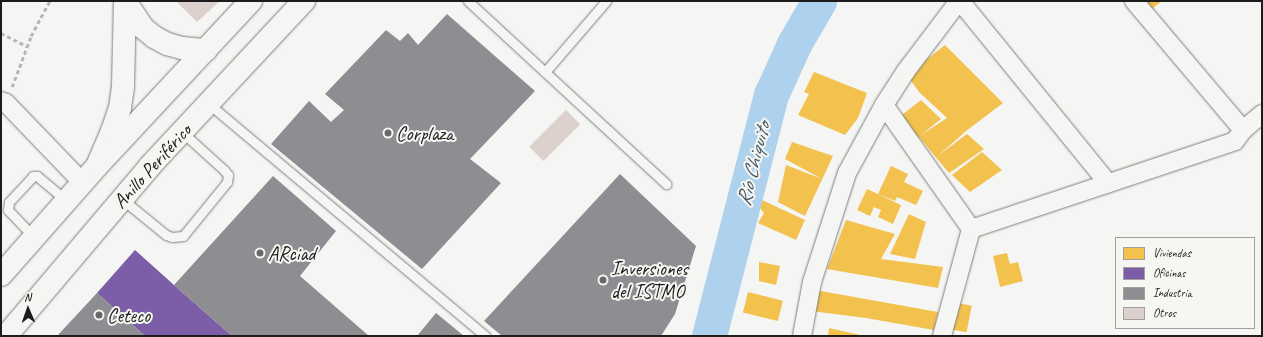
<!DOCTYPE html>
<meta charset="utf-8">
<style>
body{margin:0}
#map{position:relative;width:1263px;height:337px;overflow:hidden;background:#f5f5f3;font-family:Caveat,sans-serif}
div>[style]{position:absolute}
.homes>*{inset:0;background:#f2c14e;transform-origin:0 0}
.offices>*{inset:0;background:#7b5ea7}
.industry>*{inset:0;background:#8d8d92}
.river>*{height:35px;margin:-17.5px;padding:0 17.5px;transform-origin:17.5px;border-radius:17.5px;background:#aed1ee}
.building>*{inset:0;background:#dbd0cc;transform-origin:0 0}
.path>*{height:2.5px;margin-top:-1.25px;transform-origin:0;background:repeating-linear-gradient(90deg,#b6b6b5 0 4px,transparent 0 7px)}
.roads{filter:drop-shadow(0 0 1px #7e7e7d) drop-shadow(0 0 1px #7e7e7d)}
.service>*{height:9px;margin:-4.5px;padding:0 4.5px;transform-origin:4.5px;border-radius:4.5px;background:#f5f5f3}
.minor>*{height:18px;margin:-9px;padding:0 9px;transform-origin:9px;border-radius:9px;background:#f5f5f3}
.secondary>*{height:22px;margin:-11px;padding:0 11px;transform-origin:11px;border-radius:11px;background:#f5f5f3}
.trunk>*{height:22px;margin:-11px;padding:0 11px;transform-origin:11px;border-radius:11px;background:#f5f5f3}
.dots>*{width:11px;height:11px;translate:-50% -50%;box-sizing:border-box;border:2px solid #f6f6f2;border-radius:50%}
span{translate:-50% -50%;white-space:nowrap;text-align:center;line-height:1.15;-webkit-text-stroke:4px #f6f6f2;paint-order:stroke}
.poi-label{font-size:20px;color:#1c1c1c}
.left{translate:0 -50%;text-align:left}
.street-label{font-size:20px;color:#1c1c1c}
.water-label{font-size:21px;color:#445665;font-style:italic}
.frame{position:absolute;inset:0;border:2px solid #1c1c1c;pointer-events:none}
.legend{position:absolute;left:1115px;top:237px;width:140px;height:92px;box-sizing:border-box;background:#f6f6f2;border:1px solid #9f9f9c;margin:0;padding:5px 7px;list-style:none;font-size:12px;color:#1c1c1c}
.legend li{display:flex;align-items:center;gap:8px;height:20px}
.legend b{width:20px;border:1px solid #9f9f9c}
.north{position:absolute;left:8px;top:289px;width:40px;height:40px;-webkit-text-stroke:3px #f6f6f2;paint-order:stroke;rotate:358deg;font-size:11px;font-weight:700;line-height:16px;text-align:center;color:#1c1c1c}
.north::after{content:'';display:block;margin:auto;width:14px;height:18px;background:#1c1c1c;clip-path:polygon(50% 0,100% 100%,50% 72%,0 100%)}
</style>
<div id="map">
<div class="homes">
<div style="clip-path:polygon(1142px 1px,1162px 1px,1149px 11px)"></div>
<div style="clip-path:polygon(945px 45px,1003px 103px,966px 131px,939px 155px,967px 134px,984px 149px,949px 173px,919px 137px,915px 140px,898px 118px,921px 100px,941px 119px,921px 135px,947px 118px,919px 92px,907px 75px)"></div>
<div style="clip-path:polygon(814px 72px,867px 93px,858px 118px,845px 135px,798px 115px,809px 94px,804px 92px)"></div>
<div style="clip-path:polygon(792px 142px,833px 156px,805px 216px,778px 202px,786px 165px,822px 179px,785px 159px)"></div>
<div style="clip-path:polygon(982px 152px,1002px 170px,970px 192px,952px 175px)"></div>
<div style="clip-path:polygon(891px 166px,908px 174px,904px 182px,923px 191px,916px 205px,897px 197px,895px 201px,878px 194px)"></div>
<div style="clip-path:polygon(867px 189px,901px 205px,893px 224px,878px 217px,881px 210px,874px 207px,870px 216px,857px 210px)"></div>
<div style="clip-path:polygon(762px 200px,805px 220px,796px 240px,758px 223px,764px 213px,759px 207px)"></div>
<div style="clip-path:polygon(909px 214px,926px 222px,915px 259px,890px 254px)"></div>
<div style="clip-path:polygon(846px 220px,895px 234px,881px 259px,943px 267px,938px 288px,827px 269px)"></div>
<div style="clip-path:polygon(1007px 253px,1010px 264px,1018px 262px,1023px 281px,1000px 287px,993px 256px)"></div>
<div style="clip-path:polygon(759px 262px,780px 266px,776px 285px,759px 281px)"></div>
<div style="clip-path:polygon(815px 290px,938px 312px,934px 330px,866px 318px,811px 311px)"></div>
<div style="left:748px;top:292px;width:36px;height:21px;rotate:14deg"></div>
<div style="left:957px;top:303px;width:15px;height:27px;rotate:11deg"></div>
<div style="clip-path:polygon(829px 328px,860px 335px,860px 336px,828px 336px)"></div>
</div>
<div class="offices">
<div style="clip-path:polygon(135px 250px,174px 285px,232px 336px,145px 336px,97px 293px)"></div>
</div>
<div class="industry">
<div style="clip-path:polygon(447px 14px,535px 91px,470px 159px,501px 183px,422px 269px,271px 144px,309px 101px,331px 122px,344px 110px,325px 94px,386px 30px,400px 41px,408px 33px,418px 45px)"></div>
<div style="clip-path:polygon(620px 174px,696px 246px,675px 314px,661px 336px,502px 336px,484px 321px)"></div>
<div style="clip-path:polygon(273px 176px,336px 231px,300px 276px,369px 336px,232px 336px,174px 285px)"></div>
<div style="clip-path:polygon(97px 293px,145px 336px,57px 336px)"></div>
<div style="clip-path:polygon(436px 313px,464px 336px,417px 336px)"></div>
</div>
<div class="river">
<div style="left:709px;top:336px;width:249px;rotate:-75.6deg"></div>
<div style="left:771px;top:95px;width:56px;rotate:-65.7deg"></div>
<div style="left:794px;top:44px;width:50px;rotate:-59.8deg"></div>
</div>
<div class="building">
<div style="clip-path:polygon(176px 1px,220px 1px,197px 22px)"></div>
<div style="left:566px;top:110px;width:20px;height:52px;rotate:45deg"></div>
</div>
<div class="path">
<div style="left:1px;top:33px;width:29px;rotate:27deg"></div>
<div style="left:12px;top:87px;width:54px;rotate:-69.6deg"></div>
<div style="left:31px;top:36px;width:40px;rotate:-62deg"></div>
</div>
<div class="roads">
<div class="service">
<div style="left:468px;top:1px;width:270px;rotate:42.7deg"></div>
<div style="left:545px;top:72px;width:94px;rotate:-49.3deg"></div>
<div style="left:209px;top:104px;width:361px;rotate:40deg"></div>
<div style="left:122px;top:199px;width:57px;rotate:39.3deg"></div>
<div style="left:166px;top:235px;width:6px;rotate:18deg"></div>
<div style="left:172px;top:237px;width:11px;rotate:-5deg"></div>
<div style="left:183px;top:236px;width:70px;rotate:-50.8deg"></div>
<div style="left:227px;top:182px;width:7px;rotate:-82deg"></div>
<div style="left:228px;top:175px;width:6px;rotate:-129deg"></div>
<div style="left:224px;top:170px;width:57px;rotate:-137.9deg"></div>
<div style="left:34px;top:237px;width:37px;rotate:-134deg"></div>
<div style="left:8px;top:210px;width:8px;rotate:-83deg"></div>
<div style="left:9px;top:202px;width:35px;rotate:-47deg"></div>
<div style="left:33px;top:176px;width:4px"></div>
<div style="left:37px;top:176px;width:39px;rotate:40deg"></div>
</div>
<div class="minor">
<div style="left:960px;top:1px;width:235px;rotate:50.9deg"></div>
<div style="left:1134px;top:1px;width:169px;rotate:49.8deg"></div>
<div style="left:1px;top:101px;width:5px;rotate:22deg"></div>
<div style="left:6px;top:103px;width:111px;rotate:46.1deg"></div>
<div style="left:884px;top:105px;width:151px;rotate:54.9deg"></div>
<div style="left:802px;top:336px;width:55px;rotate:-79.5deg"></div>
<div style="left:812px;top:282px;width:114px;rotate:-72.2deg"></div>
<div style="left:847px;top:173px;width:77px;rotate:-61.4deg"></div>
<div style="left:884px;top:105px;width:40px;rotate:-57.1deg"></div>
<div style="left:906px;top:71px;width:88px;rotate:-52.9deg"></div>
<div style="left:942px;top:336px;width:111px;rotate:-74.8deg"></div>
<div style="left:971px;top:229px;width:278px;rotate:-18.4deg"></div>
<div style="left:1235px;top:141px;width:14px;rotate:-54deg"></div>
<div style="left:1243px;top:130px;width:25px;rotate:-40deg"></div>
</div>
<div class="secondary">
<div style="left:125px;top:1px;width:32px;rotate:56deg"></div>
<div style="left:143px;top:28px;width:14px;rotate:39deg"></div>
<div style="left:154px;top:37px;width:15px;rotate:28deg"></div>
<div style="left:167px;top:44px;width:16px;rotate:15deg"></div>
<div style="left:182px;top:48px;width:24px;rotate:5deg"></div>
<div style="left:98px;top:164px;width:36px;rotate:-67deg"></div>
<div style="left:112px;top:131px;width:24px;rotate:-71deg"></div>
<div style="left:120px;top:108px;width:22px;rotate:-82deg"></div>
<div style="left:123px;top:86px;width:85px;rotate:-88.7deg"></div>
</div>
<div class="trunk">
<div style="left:1px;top:275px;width:145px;rotate:-48.6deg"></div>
<div style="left:97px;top:166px;width:226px;rotate:-47deg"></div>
<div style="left:6px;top:336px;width:223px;rotate:-49.7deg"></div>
<div style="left:150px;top:166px;width:226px;rotate:-47deg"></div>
</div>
</div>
<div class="dots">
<div style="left:388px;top:133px;background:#686867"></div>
<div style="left:260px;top:253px;background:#686867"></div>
<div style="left:603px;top:280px;background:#686867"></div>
<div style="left:99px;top:315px;background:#686867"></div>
</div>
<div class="poi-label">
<span class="left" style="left:396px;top:133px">Corplaza</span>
<span class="left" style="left:268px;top:253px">ARciad</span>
<span class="left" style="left:611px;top:280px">Inversiones<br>del ISTMO</span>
<span class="left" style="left:107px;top:315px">Ceteco</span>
</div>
<div class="street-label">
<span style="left:152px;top:166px;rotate:-48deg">Anillo Periférico</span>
</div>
<div class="water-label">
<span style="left:753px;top:164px;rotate:-76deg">Río Chiquito</span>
</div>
<div class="frame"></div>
<ul class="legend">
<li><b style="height:11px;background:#f2c14e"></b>Viviendas</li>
<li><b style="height:11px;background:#7b5ea7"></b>Oficinas</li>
<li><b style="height:11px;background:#8d8d92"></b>Industria</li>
<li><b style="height:11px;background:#dbd0cc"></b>Otros</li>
</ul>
<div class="north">N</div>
</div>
